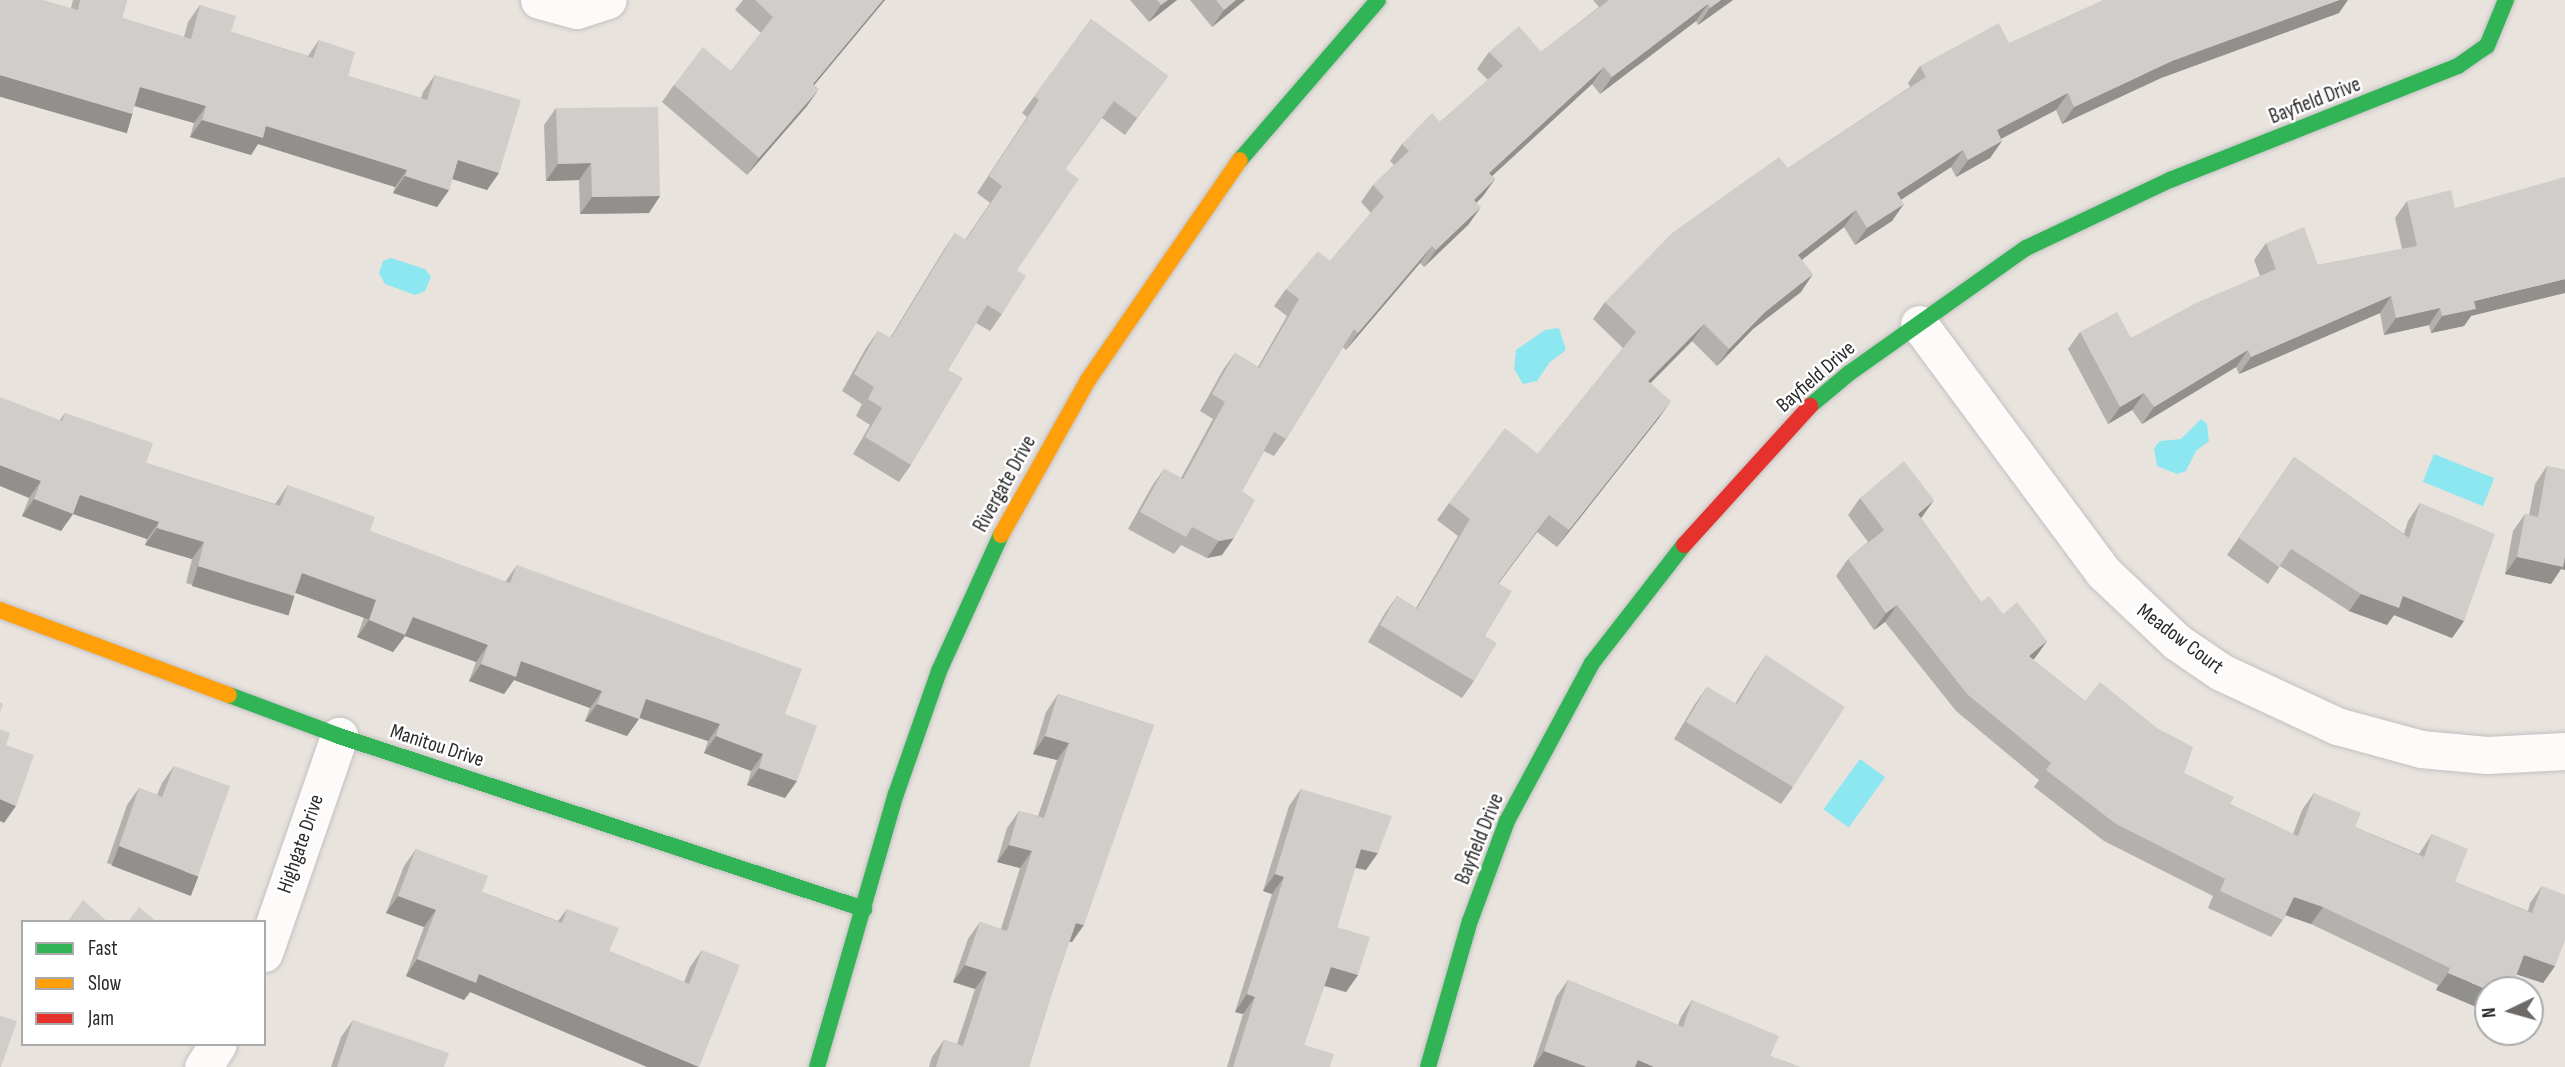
<!DOCTYPE html>
<style>
body{margin:0}
#map{position:relative;width:2565px;height:1067px;overflow:hidden;background:#e9e3de;font-family:"Sofia Sans Condensed",sans-serif}
div>[style]{position:absolute}
.water>*{inset:0;background:#8ce7f0;transform-origin:0 0}
.roads{filter:drop-shadow(0 0 2px #c2c1c0) drop-shadow(0 0 2px #c2c1c0)}
.street>*{height:37px;margin:-18.5px;padding:0 18.5px;transform-origin:18.5px;border-radius:18.5px;background:#fcfbfa}
.fast>*{height:16px;margin:-8px;padding:0 8px;transform-origin:8px;border-radius:8px;background:#30b455}
.slow>*{height:16px;margin:-8px;padding:0 8px;transform-origin:8px;border-radius:8px;background:#ff9f0a}
.jam>*{height:16px;margin:-8px;padding:0 8px;transform-origin:8px;border-radius:8px;background:#e5322d}
.wall>*{inset:0;background:#b4b0ae}
.shaded-wall>*{inset:0;background:#92908d;transform-origin:0 0}
.building>*{inset:0;background:#d1cdca}
span{translate:-50% -50%;white-space:nowrap;text-align:center;line-height:1.15;-webkit-text-stroke:5px #fff;paint-order:stroke}
.street-label{font-size:21px;color:#2a2a2a}
.legend{position:absolute;left:21px;top:920px;width:245px;height:126px;box-sizing:border-box;background:#fff;border:2px solid #aaa;margin:0;padding:9px 12px;list-style:none;font-size:21px;color:#2a2a2a}
.legend li{display:flex;align-items:center;gap:14px;height:35px}
.legend b{width:35px;border:2px solid #aaa}
.north{position:absolute;left:2474px;top:976px;width:70px;height:70px;box-sizing:border-box;background:#fff;border:2px solid #aaa;border-radius:50%;rotate:265deg;font-size:19px;font-weight:700;line-height:28px;text-align:center;color:#2a2a2a}
.north::after{content:'';display:block;margin:auto;width:24px;height:32px;background:#6d6b69;clip-path:polygon(50% 0,100% 100%,50% 72%,0 100%)}
</style>
<div id="map">
<div class="water">
<div style="clip-path:polygon(391px 258px,425px 269px,431px 277px,425px 291px,415px 295px,385px 284px,379px 273px,383px 261px)"></div>
<div style="clip-path:polygon(1559px 328px,1566px 350px,1550px 362px,1537px 381px,1523px 384px,1514px 369px,1516px 350px,1545px 330px)"></div>
<div style="clip-path:polygon(2201px 419px,2207px 424px,2209px 441px,2196px 451px,2186px 471px,2177px 474px,2157px 466px,2154px 448px,2160px 441px,2181px 439px)"></div>
<div style="left:2434px;top:454px;width:65px;height:30px;rotate:22deg"></div>
<div style="left:1860px;top:759px;width:31px;height:62px;rotate:36deg"></div>
</div>
<div class="roads">
<div class="street">
<div style="left:539px;top:0;width:39px;rotate:15deg"></div>
<div style="left:577px;top:10px;width:32px;rotate:-18deg"></div>
<div style="left:1919px;top:324px;width:309px;rotate:53.4deg"></div>
<div style="left:2103px;top:572px;width:102px;rotate:43.4deg"></div>
<div style="left:2177px;top:642px;width:53px;rotate:34.3deg"></div>
<div style="left:2221px;top:672px;width:128px;rotate:25deg"></div>
<div style="left:2337px;top:726px;width:87px;rotate:15.3deg"></div>
<div style="left:2421px;top:749px;width:66px;rotate:5.2deg"></div>
<div style="left:2487px;top:755px;width:78px;rotate:-2.9deg"></div>
<div style="left:264px;top:953px;width:230px;rotate:-70.9deg"></div>
<div style="left:203px;top:1067px;width:27px;rotate:-57deg"></div>
</div>
<div class="fast">
<div style="left:1240px;top:160px;width:211px;rotate:-49.2deg"></div>
<div style="left:1810px;top:406px;width:50px;rotate:-40.1deg"></div>
<div style="left:1848px;top:374px;width:218px;rotate:-35.3deg"></div>
<div style="left:2026px;top:248px;width:159px;rotate:-25.3deg"></div>
<div style="left:2170px;top:180px;width:310px;rotate:-21.6deg"></div>
<div style="left:2458px;top:66px;width:35px;rotate:-35deg"></div>
<div style="left:2487px;top:46px;width:50px;rotate:-67.6deg"></div>
<div style="left:229px;top:695px;width:117px;rotate:20.4deg"></div>
<div style="left:339px;top:736px;width:553px;rotate:18.24deg"></div>
<div style="left:817px;top:1067px;width:284px;rotate:-73.9deg"></div>
<div style="left:896px;top:794px;width:130px;rotate:-70.7deg"></div>
<div style="left:939px;top:671px;width:149px;rotate:-65.5deg"></div>
<div style="left:1428px;top:1067px;width:152px;rotate:-74deg"></div>
<div style="left:1470px;top:921px;width:107px;rotate:-69.7deg"></div>
<div style="left:1507px;top:821px;width:179px;rotate:-61.7deg"></div>
<div style="left:1592px;top:663px;width:150px;rotate:-52.1deg"></div>
</div>
<div class="slow">
<div style="left:1001px;top:535px;width:178px;rotate:-60.7deg"></div>
<div style="left:1088px;top:380px;width:267px;rotate:-55.4deg"></div>
<div style="left:0;top:610px;width:244px;rotate:20.4deg"></div>
</div>
<div class="jam">
<div style="left:1684px;top:545px;width:188px;rotate:-47.8deg"></div>
</div>
</div>
<div class="wall">
<div style="clip-path:polygon(73px 0,127px 0,122px 18px,184px 37px,188px 22px,200px 5px,231px 32px,308px 56px,319px 40px,348px 76px,421px 98px,423px 92px,435px 75px,499px 173px,487px 190px,452px 179px,449px 190px,437px 207px,393px 193px,395px 187px,258px 144px,251px 155px,190px 137px,194px 123px,134px 106px,120px 131px,71px 8px)"></div>
<div style="clip-path:polygon(743px 0,885px 0,814px 85px,807px 106px,747px 175px,662px 102px,674px 85px,731px 71px,761px 33px,735px 10px)"></div>
<div style="clip-path:polygon(1130px 0,1177px 0,1149px 22px)"></div>
<div style="clip-path:polygon(1190px 0,1245px 0,1212px 27px)"></div>
<div style="clip-path:polygon(1593px 0,1733px 0,1698px 25px,1696px 21px,1600px 94px,1592px 84px,1492px 176px,1495px 179px,1483px 196px,1476px 203px,1469px 224px,1424px 267px,1420px 263px,1346px 350px,1343px 347px,1286px 439px,1274px 456px,1264px 451px,1242px 491px,1222px 555px,1207px 558px,1181px 545px,1174px 554px,1128px 529px,1152px 486px,1164px 469px,1181px 478px,1213px 419px,1200px 411px,1223px 370px,1235px 353px,1258px 367px,1287px 316px,1274px 306px,1286px 289px,1330px 261px,1371px 213px,1361px 202px,1373px 185px,1394px 165px,1390px 161px,1402px 144px,1440px 122px,1488px 80px,1477px 69px,1489px 52px,1541px 52px,1599px 7px)"></div>
<div style="clip-path:polygon(2339px 13px,2161px 78px,2062px 124px,2056px 110px,2001px 139px,2002px 141px,1990px 158px,1956px 177px,1951px 167px,1901px 200px,1892px 221px,1855px 245px,1844px 227px,1802px 260px,1801px 292px,1753px 329px,1717px 366px,1692px 341px,1650px 383px,1659px 418px,1557px 547px,1537px 532px,1498px 584px,1474px 681px,1462px 698px,1368px 642px,1385px 613px,1397px 596px,1416px 608px,1458px 536px,1437px 520px,1449px 503px,1538px 454px,1623px 348px,1593px 319px,1605px 302px,1788px 168px,1910px 87px,1908px 83px,1920px 66px,2009px 43px)"></div>
<div style="clip-path:polygon(1091px 19px,1168px 76px,1125px 135px,1102px 118px,1065px 169px,1017px 270px,1002px 314px,990px 331px,976px 323px,948px 370px,911px 465px,899px 482px,853px 454px,870px 425px,856px 416px,862px 404px,842px 391px,866px 348px,878px 331px,890px 338px,943px 251px,955px 233px,965px 240px,990px 203px,977px 193px,1027px 117px,1022px 113px)"></div>
<div style="clip-path:polygon(556px 108px,660px 196px,649px 213px,580px 214px,579px 180px,546px 181px,544px 125px)"></div>
<div style="clip-path:polygon(2407px 201px,2471px 316px,2464px 326px,2431px 333px,2429px 325px,2384px 335px,2380px 313px,2239px 374px,2236px 367px,2142px 424px,2132px 410px,2108px 424px,2068px 349px,2080px 332px,2131px 338px,2260px 276px,2254px 260px,2266px 243px,2318px 265px,2402px 249px,2395px 218px)"></div>
<div style="clip-path:polygon(65px 413px,146px 463px,275px 504px,288px 485px,370px 531px,505px 582px,517px 565px,785px 714px,785px 798px,747px 785px,751px 771px,704px 753px,708px 741px,639px 718px,627px 736px,585px 721px,590px 708px,514px 680px,504px 694px,469px 681px,476px 662px,405px 636px,393px 652px,357px 637px,364px 617px,295px 592px,282px 613px,186px 583px,192px 559px,145px 545px,147px 539px,73px 514px,61px 531px,22px 516px,60px 420px)"></div>
<div style="clip-path:polygon(2294px 457px,2404px 534px,2408px 521px,2420px 503px,2464px 621px,2452px 638px,2394px 615px,2387px 625px,2349px 611px,2280px 566px,2268px 584px,2227px 555px)"></div>
<div style="clip-path:polygon(2547px 466px,2565px 470px,2565px 570px,2561px 569px,2551px 584px,2505px 574px,2513px 531px,2525px 514px,2529px 515px,2535px 484px)"></div>
<div style="clip-path:polygon(1860px 498px,1921px 518px,1981px 602px,2047px 641px,2033px 660px,2085px 701px,2184px 773px,2230px 804px,2293px 834px,2302px 810px,2314px 793px,2355px 827px,2419px 854px,2432px 834px,2455px 882px,2528px 911px,2530px 903px,2542px 886px,2555px 966px,2543px 983px,2517px 974px,2436px 990px,2438px 985px,2311px 924px,2286px 915px,2271px 937px,2208px 908px,2213px 896px,2104px 841px,2034px 787px,2039px 780px,1956px 711px,1885px 622px,1874px 630px,1836px 576px,1848px 559px,1868px 542px,1848px 515px)"></div>
<div style="clip-path:polygon(1766px 655px,1793px 787px,1781px 804px,1674px 739px,1695px 704px,1707px 687px,1735px 704px,1754px 673px)"></div>
<div style="clip-path:polygon(1058px 694px,1154px 725px,1072px 942px,1069px 942px,1056px 980px,1029px 1067px,929px 1067px,932px 1057px,944px 1040px,957px 1044px,975px 989px,953px 982px,968px 939px,980px 922px,1001px 929px,1020px 868px,997px 862px,1007px 828px,1019px 811px,1038px 816px,1057px 760px,1033px 754px,1046px 712px)"></div>
<div style="clip-path:polygon(174px 766px,186px 893px,107px 863px,127px 805px,139px 788px,157px 795px,162px 783px)"></div>
<div style="clip-path:polygon(1301px 789px,1366px 870px,1355px 868px,1337px 927px,1358px 975px,1346px 992px,1324px 986px,1304px 1045px,1330px 1067px,1227px 1067px,1243px 1014px,1235px 1012px,1272px 894px,1263px 891px,1289px 806px)"></div>
<div style="clip-path:polygon(416px 849px,482px 892px,558px 921px,567px 909px,609px 951px,684px 982px,690px 967px,702px 950px,699px 1067px,470px 992px,464px 1000px,406px 976px,424px 927px,386px 913px,404px 866px)"></div>
<div style="clip-path:polygon(1568px 980px,1678px 1025px,1681px 1017px,1692px 1000px,1770px 1056px,1800px 1067px,1533px 1067px,1556px 997px)"></div>
<div style="clip-path:polygon(353px 1020px,444px 1067px,331px 1067px,341px 1037px)"></div>
</div>
<div class="shaded-wall">
<div style="clip-path:polygon(883px 0,885px 0,801px 101px,813px 84px)"></div>
<div style="clip-path:polygon(1168px 0,1177px 0,1149px 22px,1161px 5px)"></div>
<div style="clip-path:polygon(1236px 0,1245px 0,1212px 27px,1224px 10px)"></div>
<div style="clip-path:polygon(1721px 0,1733px 0,1698px 25px,1710px 8px)"></div>
<div style="clip-path:polygon(2339px 0,2348px 0,2339px 13px,2161px 78px,2062px 124px,2074px 107px,2172px 61px)"></div>
<div style="clip-path:polygon(1708px 4px,1696px 21px,1600px 94px,1612px 77px)"></div>
<div style="clip-path:polygon(1604px 67px,1592px 84px,1477px 190px,1489px 173px)"></div>
<div style="left:0;top:75px;width:138px;height:21px;rotate:16deg"></div>
<div style="clip-path:polygon(140px 87px,206px 106px,194px 123px,128px 104px)"></div>
<div style="clip-path:polygon(819px 89px,807px 106px,747px 175px,759px 158px)"></div>
<div style="clip-path:polygon(2068px 93px,2056px 110px,1985px 147px,1997px 130px)"></div>
<div style="clip-path:polygon(202px 120px,266px 126px,407px 170px,395px 187px,258px 144px,251px 155px,190px 137px)"></div>
<div style="clip-path:polygon(2002px 141px,1990px 158px,1956px 177px,1968px 160px)"></div>
<div style="clip-path:polygon(1963px 150px,1951px 167px,1885px 210px,1897px 193px)"></div>
<div style="clip-path:polygon(458px 160px,499px 173px,487px 190px,446px 177px)"></div>
<div style="clip-path:polygon(591px 163px,579px 180px,546px 181px,558px 164px)"></div>
<div style="clip-path:polygon(405px 176px,449px 190px,437px 207px,393px 193px)"></div>
<div style="clip-path:polygon(1495px 179px,1483px 196px,1462px 217px,1474px 200px)"></div>
<div style="clip-path:polygon(660px 196px,649px 213px,580px 214px,592px 197px)"></div>
<div style="clip-path:polygon(1904px 204px,1892px 221px,1855px 245px,1867px 228px)"></div>
<div style="clip-path:polygon(1481px 207px,1469px 224px,1424px 267px,1436px 250px)"></div>
<div style="clip-path:polygon(1856px 210px,1844px 227px,1786px 272px,1798px 255px)"></div>
<div style="clip-path:polygon(1432px 246px,1420px 263px,1346px 350px,1358px 333px)"></div>
<div style="clip-path:polygon(1813px 274px,1801px 292px,1753px 329px,1717px 366px,1729px 349px,1765px 312px)"></div>
<div style="clip-path:polygon(2565px 279px,2565px 293px,2471px 316px,2464px 326px,2431px 333px,2442px 316px,2474px 301px)"></div>
<div style="clip-path:polygon(2391px 296px,2380px 313px,2239px 374px,2251px 357px)"></div>
<div style="clip-path:polygon(2440px 308px,2429px 325px,2384px 335px,2396px 318px)"></div>
<div style="clip-path:polygon(1704px 324px,1692px 341px,1636px 398px,1648px 381px)"></div>
<div style="clip-path:polygon(2248px 350px,2236px 367px,2142px 424px,2154px 407px)"></div>
<div style="clip-path:polygon(2144px 393px,2132px 410px,2108px 424px,2120px 407px)"></div>
<div style="clip-path:polygon(1671px 401px,1659px 418px,1557px 547px,1569px 530px)"></div>
<div style="clip-path:polygon(0 465px,41px 481px,29px 498px,0 486px)"></div>
<div style="clip-path:polygon(80px 495px,159px 522px,147px 539px,73px 514px,61px 531px,22px 516px,34px 499px)"></div>
<div style="clip-path:polygon(1934px 500px,1922px 517px,1906px 531px,1918px 514px)"></div>
<div style="clip-path:polygon(1549px 515px,1537px 532px,1486px 600px,1498px 583px)"></div>
<div style="clip-path:polygon(157px 528px,204px 542px,192px 559px,145px 545px)"></div>
<div style="clip-path:polygon(1234px 538px,1222px 555px,1207px 558px,1219px 541px)"></div>
<div style="clip-path:polygon(2565px 553px,2565px 570px,2561px 569px,2551px 584px,2505px 574px,2517px 557px)"></div>
<div style="left:198px;top:566px;width:101px;height:21px;rotate:17deg"></div>
<div style="left:302px;top:573px;width:79px;height:21px;rotate:20deg"></div>
<div style="clip-path:polygon(2361px 594px,2403px 596px,2464px 621px,2452px 638px,2394px 615px,2387px 625px,2349px 611px)"></div>
<div style="clip-path:polygon(1897px 605px,1885px 622px,1874px 630px,1886px 613px)"></div>
<div style="clip-path:polygon(413px 617px,488px 645px,476px 662px,405px 636px,393px 652px,357px 637px,369px 620px)"></div>
<div style="clip-path:polygon(2047px 641px,2035px 658px,2017px 673px,2029px 656px)"></div>
<div style="clip-path:polygon(521px 661px,602px 691px,590px 708px,514px 680px,504px 694px,469px 681px,481px 664px)"></div>
<div style="clip-path:polygon(646px 699px,720px 724px,708px 741px,634px 716px)"></div>
<div style="clip-path:polygon(597px 704px,639px 719px,627px 736px,585px 721px)"></div>
<div style="clip-path:polygon(716px 736px,763px 754px,751px 771px,704px 753px)"></div>
<div style="clip-path:polygon(1045px 736px,1069px 743px,1057px 760px,1033px 754px)"></div>
<div style="clip-path:polygon(759px 768px,797px 781px,785px 798px,747px 785px)"></div>
<div style="clip-path:polygon(0 799px,16px 806px,4px 823px,0 821px)"></div>
<div style="clip-path:polygon(1009px 845px,1032px 851px,1020px 868px,997px 862px)"></div>
<div style="left:119px;top:846px;width:85px;height:21px;rotate:21deg"></div>
<div style="clip-path:polygon(1361px 849px,1378px 853px,1366px 870px,1349px 866px)"></div>
<div style="clip-path:polygon(1275px 874px,1284px 877px,1272px 894px,1263px 891px)"></div>
<div style="clip-path:polygon(398px 896px,436px 910px,424px 927px,386px 913px)"></div>
<div style="clip-path:polygon(2294px 897px,2323px 907px,2311px 924px,2282px 914px)"></div>
<div style="clip-path:polygon(1076px 923px,1084px 925px,1072px 942px,1064px 940px)"></div>
<div style="clip-path:polygon(2524px 955px,2555px 966px,2543px 983px,2512px 973px)"></div>
<div style="clip-path:polygon(417px 959px,479px 974px,699px 1067px,647px 1067px,470px 992px,464px 1000px,406px 976px)"></div>
<div style="clip-path:polygon(965px 965px,987px 972px,975px 989px,953px 982px)"></div>
<div style="clip-path:polygon(1331px 967px,1358px 975px,1346px 992px,1319px 984px)"></div>
<div style="clip-path:polygon(2448px 973px,2488px 990px,2488px 1012px,2436px 990px)"></div>
<div style="clip-path:polygon(1247px 994px,1255px 997px,1243px 1014px,1235px 1012px)"></div>
<div style="clip-path:polygon(1544px 1051px,1587px 1067px,1533px 1067px)"></div>
<div style="clip-path:polygon(1638px 1060px,1654px 1067px,1633px 1067px)"></div>
</div>
<div class="building">
<div style="clip-path:polygon(0 0,43px 0,78px 10px,80px 0,127px 0,122px 18px,191px 39px,200px 5px,236px 16px,231px 32px,313px 58px,319px 40px,355px 52px,348px 76px,427px 100px,435px 75px,521px 100px,499px 173px,458px 160px,449px 190px,405px 176px,407px 170px,266px 126px,263px 138px,202px 120px,206px 106px,140px 87px,132px 114px,0 75px)"></div>
<div style="clip-path:polygon(755px 0,883px 0,813px 84px,819px 89px,759px 158px,674px 85px,703px 47px,731px 71px,773px 17px)"></div>
<div style="clip-path:polygon(1157px 0,1168px 0,1161px 5px)"></div>
<div style="clip-path:polygon(1216px 0,1236px 0,1224px 10px)"></div>
<div style="clip-path:polygon(1609px 0,1721px 0,1710px 8px,1708px 4px,1612px 77px,1604px 67px,1489px 173px,1495px 179px,1474px 200px,1481px 207px,1436px 250px,1432px 246px,1358px 333px,1354px 329px,1286px 439px,1274px 432px,1242px 491px,1255px 500px,1234px 538px,1219px 541px,1192px 527px,1186px 537px,1140px 512px,1164px 469px,1183px 479px,1225px 402px,1212px 394px,1235px 353px,1259px 368px,1299px 299px,1286px 289px,1318px 251px,1330px 261px,1384px 197px,1373px 185px,1409px 151px,1402px 144px,1432px 113px,1440px 122px,1503px 66px,1489px 52px,1519px 26px,1541px 52px)"></div>
<div style="clip-path:polygon(2103px 0,2339px 0,2172px 61px,2074px 107px,2068px 93px,1997px 130px,2002px 141px,1968px 160px,1963px 150px,1897px 193px,1904px 204px,1867px 228px,1856px 210px,1798px 255px,1813px 274px,1765px 312px,1729px 349px,1704px 324px,1648px 381px,1671px 401px,1569px 530px,1549px 515px,1498px 583px,1512px 591px,1485px 636px,1497px 643px,1474px 681px,1380px 625px,1397px 596px,1417px 609px,1470px 519px,1449px 503px,1505px 428px,1538px 454px,1636px 332px,1605px 302px,1672px 233px,1779px 157px,1788px 168px,1926px 77px,1920px 66px,1999px 23px,2009px 43px)"></div>
<div style="clip-path:polygon(1091px 19px,1168px 76px,1137px 118px,1114px 101px,1065px 169px,1079px 179px,1017px 270px,1026px 276px,1002px 314px,987px 305px,948px 370px,963px 378px,911px 465px,865px 437px,882px 408px,868px 399px,874px 387px,854px 374px,878px 331px,891px 338px,955px 233px,966px 240px,1002px 186px,989px 176px,1039px 100px,1034px 96px)"></div>
<div style="clip-path:polygon(658px 107px,660px 196px,592px 197px,591px 163px,558px 164px,556px 108px)"></div>
<div style="clip-path:polygon(2565px 177px,2565px 279px,2474px 301px,2476px 309px,2442px 316px,2440px 308px,2396px 318px,2391px 296px,2251px 357px,2248px 350px,2154px 407px,2144px 393px,2120px 407px,2080px 332px,2117px 312px,2131px 338px,2196px 303px,2276px 269px,2266px 243px,2304px 227px,2318px 265px,2417px 246px,2407px 201px,2451px 190px,2455px 208px)"></div>
<div style="clip-path:polygon(0 397px,62px 421px,65px 413px,153px 443px,146px 463px,280px 506px,288px 485px,375px 517px,370px 531px,510px 583px,517px 565px,802px 669px,785px 714px,817px 726px,797px 781px,759px 768px,763px 754px,716px 736px,720px 724px,646px 699px,639px 719px,597px 704px,602px 691px,521px 661px,516px 677px,481px 664px,488px 645px,413px 617px,405px 635px,369px 620px,376px 600px,302px 573px,294px 596px,198px 566px,204px 542px,157px 528px,159px 522px,80px 495px,73px 514px,34px 499px,41px 481px,0 465px)"></div>
<div style="clip-path:polygon(2294px 457px,2409px 538px,2420px 503px,2495px 534px,2464px 621px,2403px 596px,2399px 608px,2361px 594px,2291px 549px,2279px 567px,2239px 538px)"></div>
<div style="clip-path:polygon(1904px 461px,1934px 500px,1918px 514px,1981px 602px,1989px 596px,2003px 614px,2017px 602px,2047px 641px,2029px 656px,2085px 701px,2100px 682px,2157px 728px,2193px 747px,2184px 773px,2234px 797px,2230px 804px,2298px 836px,2314px 793px,2361px 813px,2355px 827px,2424px 857px,2432px 834px,2468px 849px,2455px 882px,2532px 913px,2542px 886px,2565px 895px,2565px 940px,2555px 966px,2524px 955px,2511px 990px,2489px 990px,2448px 973px,2450px 968px,2323px 907px,2294px 897px,2283px 920px,2220px 891px,2225px 879px,2116px 824px,2046px 770px,2051px 763px,1967px 694px,1897px 605px,1886px 613px,1848px 559px,1884px 530px,1860px 498px)"></div>
<div style="clip-path:polygon(2547px 466px,2565px 470px,2565px 557px,2563px 567px,2517px 557px,2525px 514px,2538px 517px)"></div>
<div style="clip-path:polygon(1766px 655px,1845px 707px,1793px 787px,1686px 722px,1707px 687px,1737px 704px)"></div>
<div style="clip-path:polygon(1058px 694px,1154px 725px,1084px 925px,1076px 923px,1056px 980px,1029px 1067px,936px 1067px,944px 1040px,963px 1046px,987px 972px,965px 965px,980px 922px,1007px 931px,1032px 851px,1009px 845px,1019px 811px,1044px 818px,1069px 743px,1045px 736px)"></div>
<div style="clip-path:polygon(0 702px,3px 704px,0 713px)"></div>
<div style="clip-path:polygon(0 729px,10px 733px,6px 745px,34px 755px,16px 806px,0 799px)"></div>
<div style="clip-path:polygon(174px 766px,230px 786px,198px 876px,119px 846px,139px 788px,162px 797px)"></div>
<div style="clip-path:polygon(1301px 789px,1392px 816px,1378px 853px,1361px 849px,1337px 927px,1370px 937px,1358px 975px,1331px 967px,1304px 1045px,1334px 1054px,1330px 1067px,1233px 1067px,1255px 997px,1247px 994px,1284px 877px,1275px 874px)"></div>
<div style="clip-path:polygon(416px 849px,488px 876px,482px 892px,562px 923px,567px 909px,619px 928px,609px 951px,689px 984px,702px 950px,740px 965px,699px 1067px,479px 974px,476px 983px,417px 959px,436px 910px,398px 896px)"></div>
<div style="clip-path:polygon(83px 900px,108px 922px,67px 922px)"></div>
<div style="clip-path:polygon(139px 907px,157px 922px,128px 922px)"></div>
<div style="clip-path:polygon(1568px 980px,1683px 1027px,1692px 1000px,1779px 1036px,1770px 1056px,1800px 1067px,1654px 1067px,1638px 1060px,1635px 1067px,1587px 1067px,1544px 1051px)"></div>
<div style="clip-path:polygon(0 1016px,17px 1021px,1px 1067px,0 1067px)"></div>
<div style="clip-path:polygon(353px 1020px,449px 1053px,444px 1067px,337px 1067px)"></div>
</div>
<div class="street-label">
<span style="left:2315px;top:101px;rotate:-21deg">Bayfield Drive</span>
<span style="left:1816px;top:377px;rotate:-41deg">Bayfield Drive</span>
<span style="left:1005px;top:484px;rotate:-61deg">Rivergate Drive</span>
<span style="left:2180px;top:639px;rotate:37deg">Meadow Court</span>
<span style="left:437px;top:746px;rotate:18deg">Manitou Drive</span>
<span style="left:1480px;top:839px;rotate:-68deg">Bayfield Drive</span>
<span style="left:301px;top:844px;rotate:-71deg">Highgate Drive</span>
</div>
<ul class="legend">
<li><b style="height:9px;background:#30b455"></b>Fast</li>
<li><b style="height:9px;background:#ff9f0a"></b>Slow</li>
<li><b style="height:9px;background:#e5322d"></b>Jam</li>
</ul>
<div class="north">N</div>
</div>
